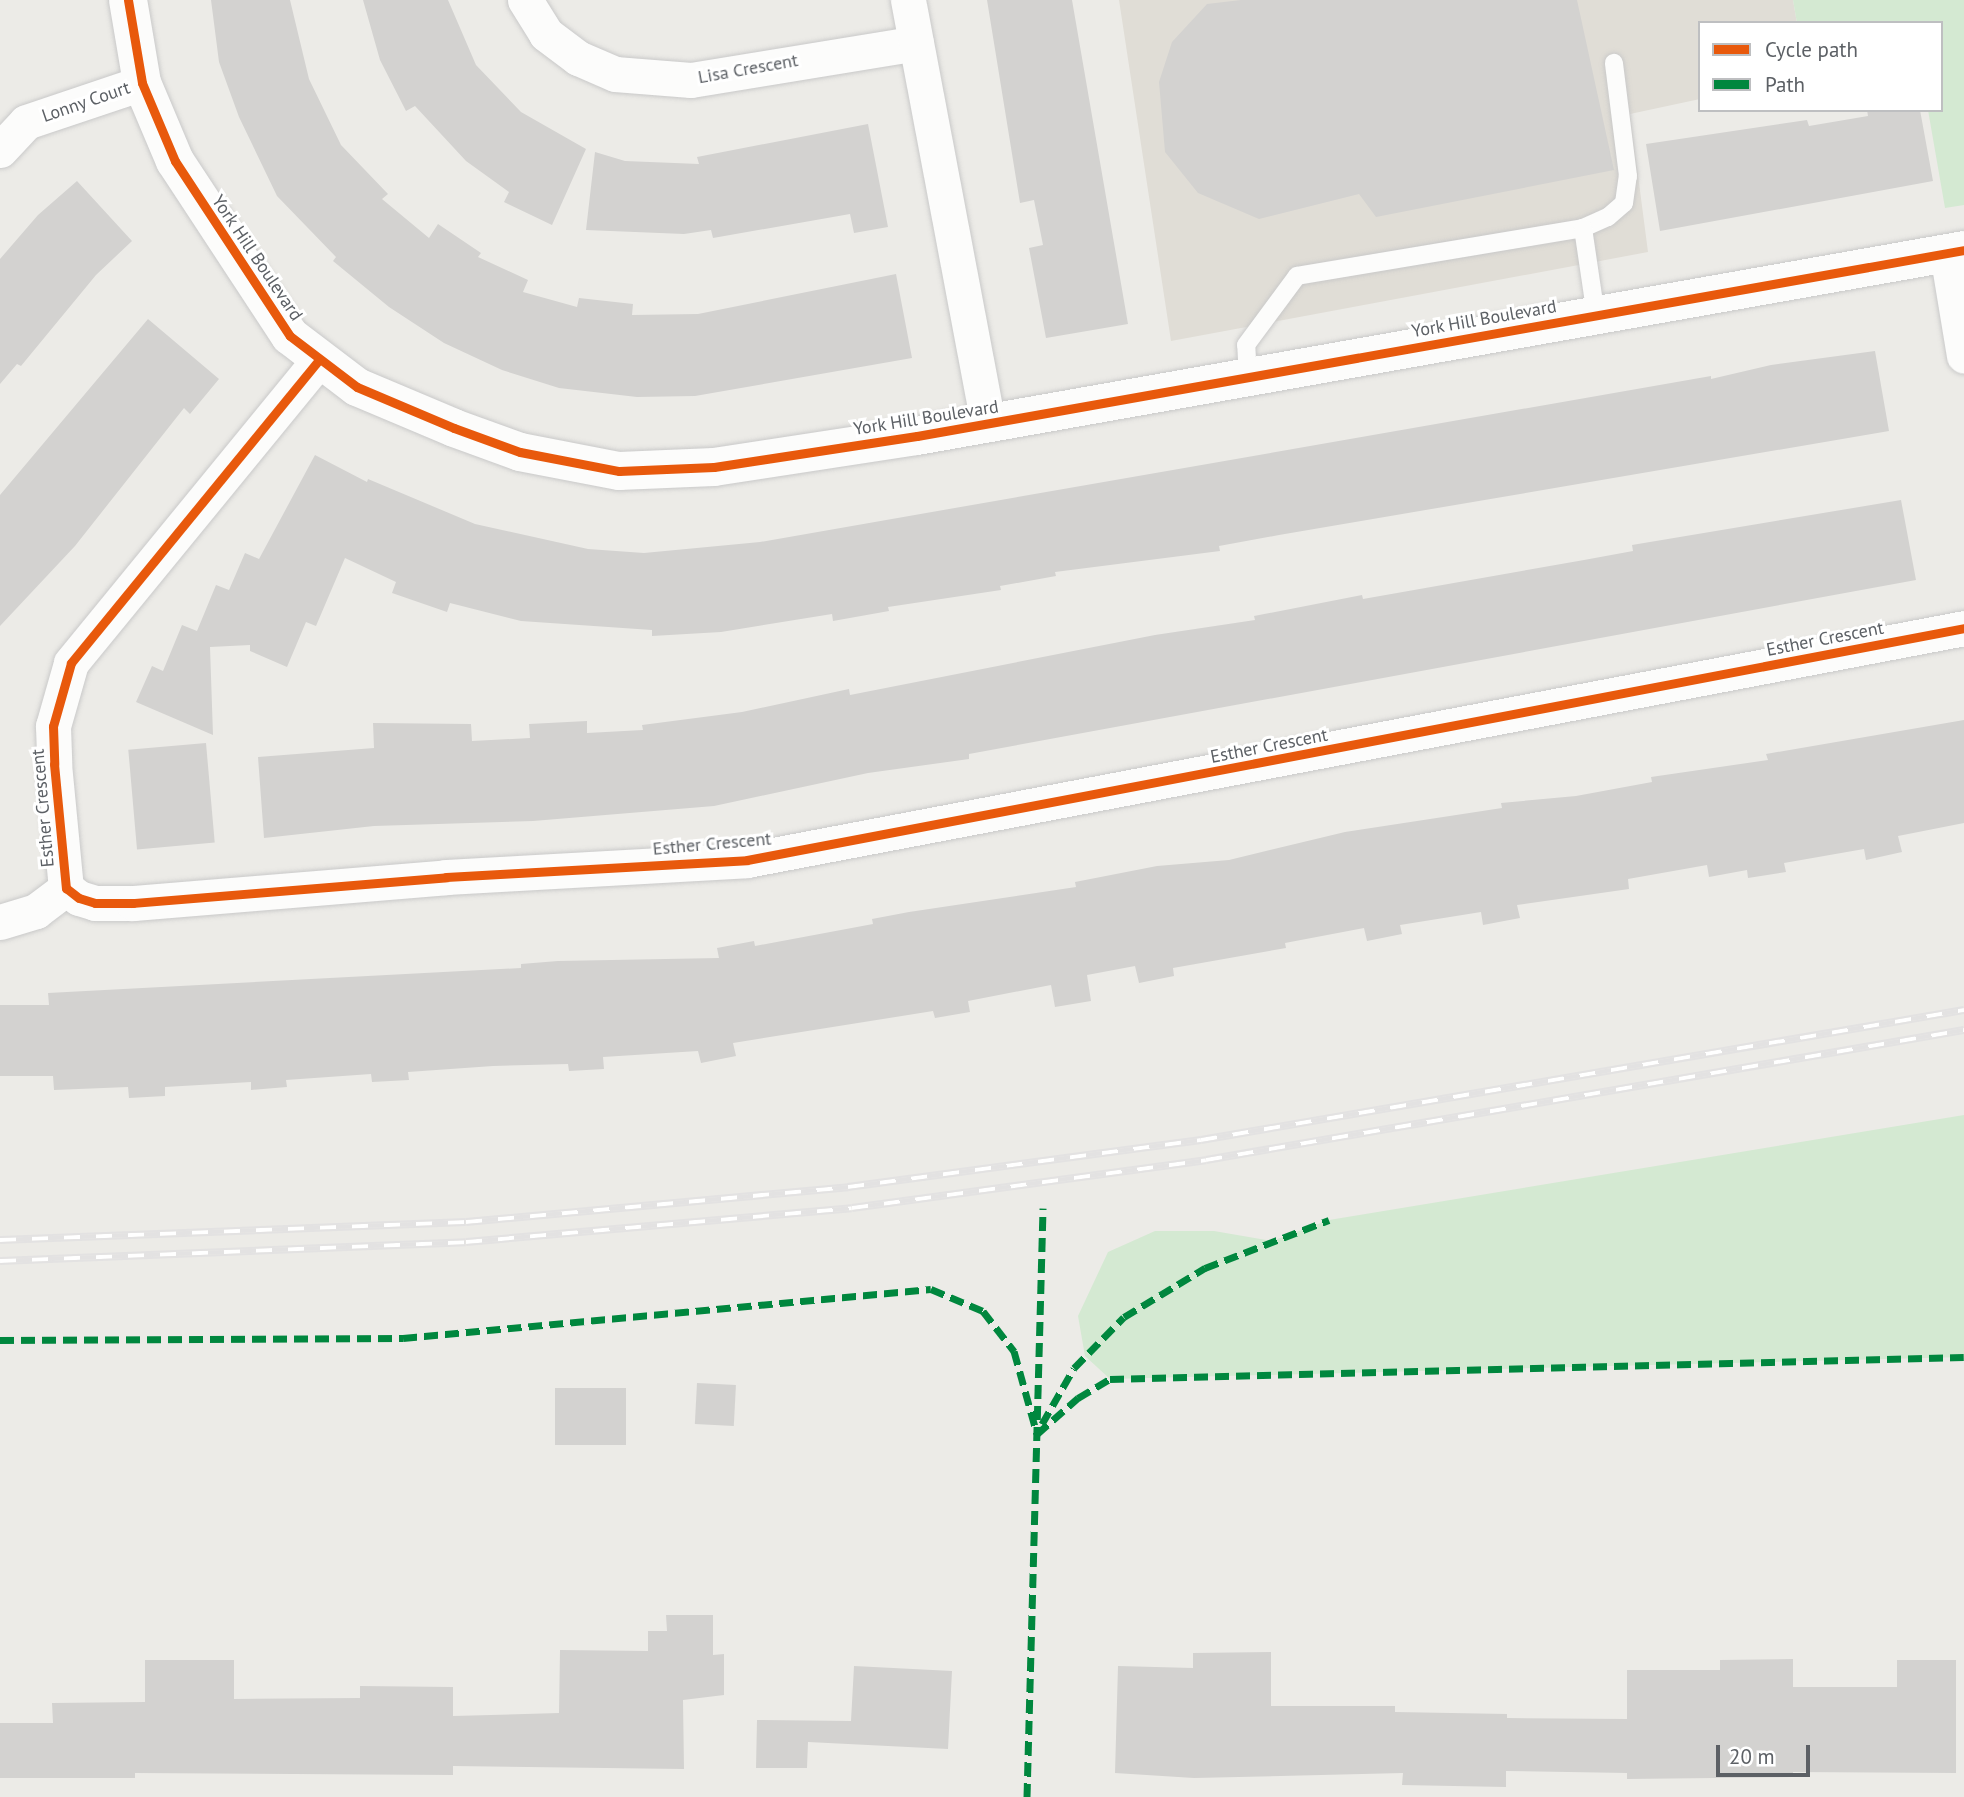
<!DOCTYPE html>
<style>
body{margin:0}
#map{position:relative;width:1964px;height:1797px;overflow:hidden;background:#ecebe7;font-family:"PT Sans",sans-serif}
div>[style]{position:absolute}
.education>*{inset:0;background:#e0ddd6}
.green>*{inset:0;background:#d4e9d2}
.building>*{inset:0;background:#d3d2d0;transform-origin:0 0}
.roads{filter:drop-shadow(0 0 2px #c9c9c9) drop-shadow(0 0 2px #c9c9c9)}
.service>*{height:18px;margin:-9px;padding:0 9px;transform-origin:9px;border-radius:9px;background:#fcfcfb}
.minor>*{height:35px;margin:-17.5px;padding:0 17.5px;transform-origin:17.5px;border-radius:17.5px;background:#fcfcfb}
.tertiary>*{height:38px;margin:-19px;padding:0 19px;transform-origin:19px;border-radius:19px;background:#fcfcfb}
.rail>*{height:8px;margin-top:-4px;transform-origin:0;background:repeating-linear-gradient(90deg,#fff 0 16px,#e3e2e2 0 32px);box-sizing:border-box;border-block:2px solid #e3e2e2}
.quiet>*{height:7px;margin-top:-3.5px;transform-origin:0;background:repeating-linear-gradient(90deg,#00873e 0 14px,transparent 0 21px)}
.cycleway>*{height:9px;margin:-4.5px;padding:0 4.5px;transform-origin:4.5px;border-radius:4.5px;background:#e8590c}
span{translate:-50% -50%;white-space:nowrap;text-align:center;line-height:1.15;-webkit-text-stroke:6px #fff;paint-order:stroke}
.street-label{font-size:18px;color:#5c6065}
.legend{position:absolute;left:1698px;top:21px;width:245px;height:91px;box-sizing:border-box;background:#fff;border:2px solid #bebfc1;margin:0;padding:9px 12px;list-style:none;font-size:21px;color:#5c6065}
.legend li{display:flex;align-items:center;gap:14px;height:35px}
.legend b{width:35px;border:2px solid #bebfc1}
.scale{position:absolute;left:1716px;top:1745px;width:94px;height:32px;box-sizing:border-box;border:4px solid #5c6065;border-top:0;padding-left:9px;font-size:21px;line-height:24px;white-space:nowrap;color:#5c6065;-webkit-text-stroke:5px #fff;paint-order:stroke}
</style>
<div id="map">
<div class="education">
<div style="clip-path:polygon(1119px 0,1793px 0,1797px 23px,1700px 23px,1700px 99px,1630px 114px,1648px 252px,1171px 341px)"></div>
</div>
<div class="green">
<div style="clip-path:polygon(1793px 0,1964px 0,1964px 205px,1945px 208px,1928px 110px,1941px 110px,1941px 23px,1797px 23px)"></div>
<div style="clip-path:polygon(1964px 1115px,1964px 1357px,1110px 1379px,1085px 1356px,1078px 1316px,1108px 1252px,1155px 1231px,1214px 1231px,1272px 1241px,1329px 1220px)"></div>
</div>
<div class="building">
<div style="clip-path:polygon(211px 0,290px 0,309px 79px,341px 145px,388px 194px,382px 199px,429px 238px,438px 224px,481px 253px,478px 257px,528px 280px,523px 292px,577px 307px,579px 298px,633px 304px,632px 315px,698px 314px,896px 274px,912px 358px,695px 396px,637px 397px,559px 388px,502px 370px,444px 343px,389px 307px,333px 261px,336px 257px,277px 196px,239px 117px,219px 62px)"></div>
<div style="clip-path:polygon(363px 0,448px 0,476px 65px,521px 112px,586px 149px,552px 225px,504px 202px,509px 192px,466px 161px,415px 106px,406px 111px,380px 60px)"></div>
<div style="clip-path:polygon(987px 0,1072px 0,1128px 324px,1046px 338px,1029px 248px,1043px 245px,1034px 200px,1020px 203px)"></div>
<div style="clip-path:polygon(1241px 0,1577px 0,1614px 170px,1376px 217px,1359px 194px,1259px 219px,1198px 193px,1165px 152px,1159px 82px,1172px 42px,1207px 4px)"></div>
<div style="clip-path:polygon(1867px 110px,1920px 110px,1933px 181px,1660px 231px,1646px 144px,1807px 120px,1809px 126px,1868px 116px)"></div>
<div style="clip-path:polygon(868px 124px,888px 227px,854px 233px,850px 214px,713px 238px,711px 230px,684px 234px,586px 230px,595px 152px,625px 161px,699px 164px,697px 157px)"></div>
<div style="clip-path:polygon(77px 181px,132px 241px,96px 275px,21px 366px,17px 364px,0 384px,0 259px,38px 215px)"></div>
<div style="clip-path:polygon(148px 319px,219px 379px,190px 414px,184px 408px,75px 546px,0 626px,0 495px)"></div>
<div style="clip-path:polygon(1875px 351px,1889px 431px,1279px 535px,1219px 546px,1220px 551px,1055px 572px,1056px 576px,1000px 586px,1001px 590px,888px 607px,889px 611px,833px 621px,832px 614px,721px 632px,652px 636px,652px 630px,521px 621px,450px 603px,447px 612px,392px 593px,396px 582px,345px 558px,316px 626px,306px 622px,287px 667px,250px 651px,250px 645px,210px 647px,213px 735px,136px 702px,152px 666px,163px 671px,182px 625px,197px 631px,216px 585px,229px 590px,245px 553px,259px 559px,315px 455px,367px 482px,368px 479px,475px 524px,588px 549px,644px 553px,760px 542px,1711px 376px,1711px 379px,1771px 365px)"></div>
<div style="clip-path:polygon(1901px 500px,1916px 580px,969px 754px,969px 759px,868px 773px,714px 806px,533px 821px,374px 826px,264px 838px,258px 757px,374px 748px,373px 723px,471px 724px,472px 741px,530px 738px,529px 724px,587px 721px,587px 733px,643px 730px,642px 725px,742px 712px,849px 689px,850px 695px,1155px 635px,1255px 620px,1254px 616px,1362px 595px,1363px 599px,1584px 560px,1633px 551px,1632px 545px)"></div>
<div style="clip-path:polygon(1964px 720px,1964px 823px,1898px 836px,1902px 852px,1866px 860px,1864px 849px,1784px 863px,1786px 872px,1748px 878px,1747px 870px,1709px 877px,1707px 865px,1628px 879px,1629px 889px,1517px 905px,1520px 918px,1483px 925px,1481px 912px,1400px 925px,1402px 934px,1367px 941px,1364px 928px,1285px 943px,1286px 948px,1173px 968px,1174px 976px,1139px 983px,1135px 966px,1087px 975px,1091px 1001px,1055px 1007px,1051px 985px,968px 1001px,970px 1012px,935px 1018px,933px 1011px,733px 1043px,736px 1056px,701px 1063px,698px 1051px,603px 1057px,604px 1069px,569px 1071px,568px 1064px,493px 1066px,408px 1072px,409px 1080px,372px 1082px,371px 1074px,286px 1080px,287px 1087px,251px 1090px,251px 1082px,165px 1087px,165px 1096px,129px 1098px,128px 1087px,54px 1090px,53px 1076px,0 1076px,0 1005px,49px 1005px,48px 993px,521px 968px,521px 964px,558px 961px,719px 958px,717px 948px,754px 941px,755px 946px,873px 924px,872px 919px,909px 912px,1076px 887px,1075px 882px,1157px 866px,1229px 860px,1345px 832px,1502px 808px,1501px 803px,1576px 796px,1652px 782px,1651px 777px,1768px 760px,1766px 754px)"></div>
<div style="left:206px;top:743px;width:100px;height:78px;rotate:85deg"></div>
<div style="left:697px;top:1383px;width:39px;height:41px;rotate:3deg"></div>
<div style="left:555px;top:1388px;width:71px;height:57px"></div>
<div style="clip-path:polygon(666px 1615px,713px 1615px,713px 1655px,724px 1654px,724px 1695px,683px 1700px,684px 1769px,453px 1766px,453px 1775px,135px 1773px,135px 1778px,0 1778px,0 1723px,53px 1723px,52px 1703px,145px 1702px,145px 1660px,234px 1660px,234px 1699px,360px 1698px,360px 1686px,453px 1687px,453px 1716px,559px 1713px,560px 1650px,648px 1651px,648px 1631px,667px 1631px)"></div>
<div style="clip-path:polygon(1271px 1652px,1271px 1706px,1395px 1706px,1395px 1712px,1507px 1714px,1507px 1718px,1627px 1719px,1627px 1670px,1720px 1670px,1720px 1660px,1793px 1659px,1793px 1687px,1897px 1687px,1897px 1660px,1956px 1660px,1956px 1773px,1793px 1772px,1793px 1777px,1627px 1779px,1627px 1773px,1506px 1771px,1506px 1787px,1402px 1785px,1403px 1773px,1194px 1778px,1115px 1773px,1118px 1666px,1193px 1668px,1193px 1653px)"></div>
<div style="clip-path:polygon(854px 1666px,952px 1671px,948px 1749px,808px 1742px,807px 1768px,756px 1768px,757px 1720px,851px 1721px)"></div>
</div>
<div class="roads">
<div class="service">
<div style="left:1583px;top:228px;width:27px;rotate:-24deg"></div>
<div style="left:1608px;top:217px;width:21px;rotate:-41deg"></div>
<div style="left:1624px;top:203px;width:27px;rotate:-82deg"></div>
<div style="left:1628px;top:176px;width:114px;rotate:-97.1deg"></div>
<div style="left:1248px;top:379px;width:34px;rotate:-93deg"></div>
<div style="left:1246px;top:345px;width:86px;rotate:-53.5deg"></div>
<div style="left:1297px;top:276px;width:290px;rotate:-9.5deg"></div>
<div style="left:1583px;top:228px;width:89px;rotate:81.6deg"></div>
</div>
<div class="minor">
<div style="left:525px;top:0;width:40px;rotate:58deg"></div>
<div style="left:546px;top:34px;width:40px;rotate:37deg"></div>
<div style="left:578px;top:58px;width:40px;rotate:23.4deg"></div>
<div style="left:615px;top:74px;width:76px;rotate:4.5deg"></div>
<div style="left:691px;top:80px;width:228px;rotate:-9.3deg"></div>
<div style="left:908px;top:0;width:430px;rotate:79.3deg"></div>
<div style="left:0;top:150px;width:38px;rotate:-47deg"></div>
<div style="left:26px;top:122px;width:122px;rotate:-18.6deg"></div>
<div style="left:1947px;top:253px;width:104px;rotate:80.6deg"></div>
<div style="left:318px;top:361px;width:390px;rotate:129.3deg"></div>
<div style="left:71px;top:663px;width:66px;rotate:105.9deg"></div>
<div style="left:53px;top:726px;width:38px;rotate:88deg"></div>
<div style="left:54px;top:764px;width:125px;rotate:84.5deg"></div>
<div style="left:66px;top:888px;width:16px;rotate:38deg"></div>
<div style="left:79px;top:898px;width:17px;rotate:17deg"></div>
<div style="left:95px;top:903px;width:38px"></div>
<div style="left:133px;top:903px;width:314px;rotate:-4.7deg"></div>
<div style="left:446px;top:877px;width:301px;rotate:-3.2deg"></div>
<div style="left:747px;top:860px;width:1239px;rotate:-10.79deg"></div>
<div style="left:0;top:922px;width:38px;rotate:-17deg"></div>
<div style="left:36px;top:911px;width:38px;rotate:-37deg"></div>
</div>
<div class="tertiary">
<div style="left:128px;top:0;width:84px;rotate:80.4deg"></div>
<div style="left:142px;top:83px;width:85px;rotate:67.1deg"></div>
<div style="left:175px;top:161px;width:209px;rotate:56.7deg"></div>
<div style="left:290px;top:336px;width:84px;rotate:37.3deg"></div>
<div style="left:357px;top:387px;width:105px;rotate:22.9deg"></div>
<div style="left:454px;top:428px;width:70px;rotate:20deg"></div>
<div style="left:520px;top:452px;width:101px;rotate:10.9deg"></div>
<div style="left:619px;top:471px;width:95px;rotate:-2.4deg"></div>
<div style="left:714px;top:467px;width:205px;rotate:-8.7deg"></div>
<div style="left:917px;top:436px;width:1063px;rotate:-10.07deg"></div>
</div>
</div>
<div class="rail">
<div style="left:0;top:1240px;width:466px;rotate:-2.2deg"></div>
<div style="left:466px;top:1222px;width:384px;rotate:-5.2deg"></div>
<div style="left:848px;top:1187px;width:356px;rotate:-7.6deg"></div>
<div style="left:1201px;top:1140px;width:774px;rotate:-9.67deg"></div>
<div style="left:0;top:1261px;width:466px;rotate:-2.3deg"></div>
<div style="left:466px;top:1242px;width:387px;rotate:-5deg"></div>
<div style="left:852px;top:1208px;width:357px;rotate:-7.7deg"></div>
<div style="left:1206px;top:1160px;width:769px;rotate:-9.73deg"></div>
</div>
<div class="quiet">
<div style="left:0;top:1340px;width:403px;rotate:-0.3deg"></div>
<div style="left:403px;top:1338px;width:530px;rotate:-5.3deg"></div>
<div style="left:931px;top:1289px;width:56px;rotate:22.9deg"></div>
<div style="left:983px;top:1311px;width:51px;rotate:52.2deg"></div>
<div style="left:1014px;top:1351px;width:86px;rotate:74.5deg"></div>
<div style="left:1042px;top:1424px;width:64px;rotate:-60.3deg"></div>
<div style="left:1074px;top:1368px;width:71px;rotate:-45.6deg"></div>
<div style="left:1124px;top:1317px;width:95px;rotate:-31.2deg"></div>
<div style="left:1205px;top:1268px;width:133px;rotate:-21.2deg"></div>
<div style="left:1037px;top:1434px;width:55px;rotate:-41.3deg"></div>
<div style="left:1078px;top:1398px;width:37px;rotate:-31deg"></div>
<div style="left:1110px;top:1379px;width:854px;rotate:-1.48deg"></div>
<div style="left:1027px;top:1797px;width:589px;rotate:-88.44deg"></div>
</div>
<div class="cycleway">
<div style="left:128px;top:0;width:84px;rotate:80.4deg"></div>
<div style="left:142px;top:83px;width:85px;rotate:67.1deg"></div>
<div style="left:175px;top:161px;width:209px;rotate:56.7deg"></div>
<div style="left:290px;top:336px;width:84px;rotate:37.3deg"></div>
<div style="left:357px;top:387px;width:105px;rotate:22.9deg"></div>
<div style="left:454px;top:428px;width:70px;rotate:20deg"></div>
<div style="left:520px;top:452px;width:101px;rotate:10.9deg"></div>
<div style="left:619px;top:471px;width:95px;rotate:-2.4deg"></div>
<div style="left:714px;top:467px;width:205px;rotate:-8.7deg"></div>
<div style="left:917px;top:436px;width:1063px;rotate:-10.07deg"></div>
<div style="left:318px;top:361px;width:390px;rotate:129.3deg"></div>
<div style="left:71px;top:663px;width:66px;rotate:105.9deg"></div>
<div style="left:53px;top:726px;width:38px;rotate:88deg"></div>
<div style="left:54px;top:764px;width:125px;rotate:84.5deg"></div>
<div style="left:66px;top:888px;width:16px;rotate:38deg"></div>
<div style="left:79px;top:898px;width:17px;rotate:17deg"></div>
<div style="left:95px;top:903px;width:38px"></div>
<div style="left:133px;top:903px;width:314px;rotate:-4.7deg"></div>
<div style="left:446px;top:877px;width:301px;rotate:-3.2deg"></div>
<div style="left:747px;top:860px;width:1239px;rotate:-10.79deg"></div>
</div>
<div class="street-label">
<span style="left:748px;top:69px;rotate:-10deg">Lisa Crescent</span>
<span style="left:86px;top:102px;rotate:-19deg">Lonny Court</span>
<span style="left:257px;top:258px;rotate:56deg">York Hill Boulevard</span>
<span style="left:1484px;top:319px;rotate:-10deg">York Hill Boulevard</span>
<span style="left:926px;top:418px;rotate:-9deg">York Hill Boulevard</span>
<span style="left:1825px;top:639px;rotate:-11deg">Esther Crescent</span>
<span style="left:1269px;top:746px;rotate:-11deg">Esther Crescent</span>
<span style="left:43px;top:808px;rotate:-95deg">Esther Crescent</span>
<span style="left:712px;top:844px;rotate:-5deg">Esther Crescent</span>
</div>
<ul class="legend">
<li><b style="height:9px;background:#e8590c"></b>Cycle path</li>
<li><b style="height:9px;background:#00873e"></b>Path</li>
</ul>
<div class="scale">20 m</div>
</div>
